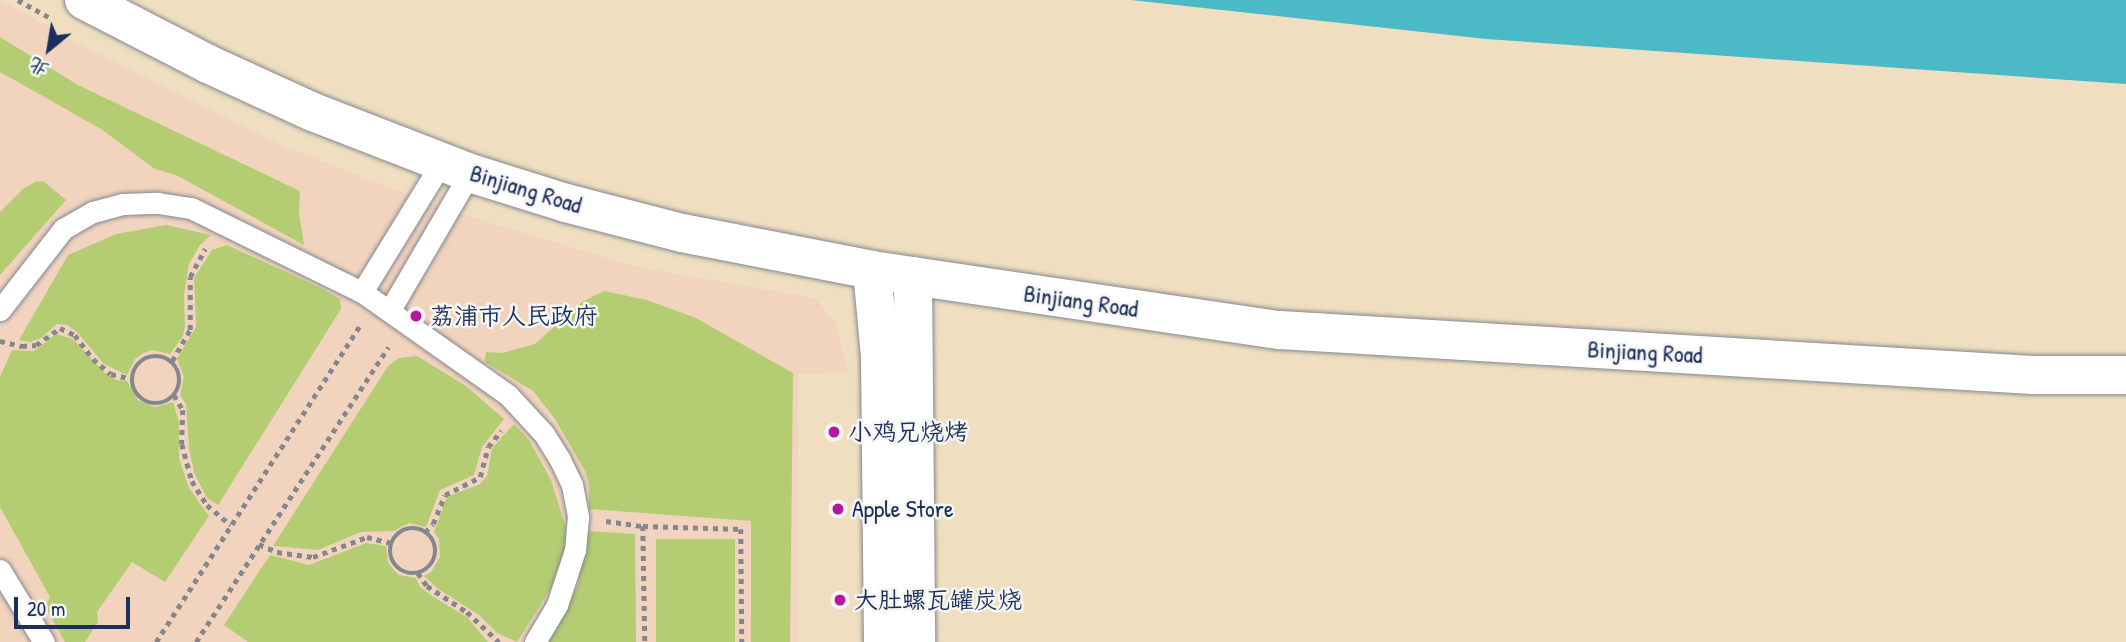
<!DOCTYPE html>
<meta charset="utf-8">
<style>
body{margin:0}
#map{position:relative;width:2126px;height:642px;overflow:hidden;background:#efdfc0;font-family:"Patrick Hand","LXGW WenKai TC",sans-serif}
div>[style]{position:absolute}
.built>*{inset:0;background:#f2d4be}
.green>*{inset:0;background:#b4cd72;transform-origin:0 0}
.water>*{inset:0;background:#4cb9c6}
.path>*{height:4.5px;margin-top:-2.25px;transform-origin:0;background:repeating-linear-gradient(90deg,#85878f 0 5px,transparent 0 10px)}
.path>.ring{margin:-2.25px;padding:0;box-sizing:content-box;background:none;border:4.5px solid #85878f;border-radius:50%}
.roads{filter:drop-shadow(0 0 2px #85878f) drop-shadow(0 0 2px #85878f)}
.lane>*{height:21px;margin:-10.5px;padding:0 10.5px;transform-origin:10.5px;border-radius:10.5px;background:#fff}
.secondary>*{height:38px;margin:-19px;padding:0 19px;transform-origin:19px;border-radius:19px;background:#fff}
.dots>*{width:19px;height:19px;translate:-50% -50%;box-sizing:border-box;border:4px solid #f6f6f2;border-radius:50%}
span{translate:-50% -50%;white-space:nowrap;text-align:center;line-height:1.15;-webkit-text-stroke:5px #f6f6f2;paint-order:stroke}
.street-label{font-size:24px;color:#1b2f5e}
.poi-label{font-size:24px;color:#1b2f5e}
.left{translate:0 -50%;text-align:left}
.north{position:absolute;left:14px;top:14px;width:70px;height:70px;-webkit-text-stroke:5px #f6f6f2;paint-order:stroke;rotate:210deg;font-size:19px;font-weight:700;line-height:28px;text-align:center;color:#1b2f5e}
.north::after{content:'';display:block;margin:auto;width:24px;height:32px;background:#1b2f5e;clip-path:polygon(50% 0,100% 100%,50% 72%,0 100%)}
.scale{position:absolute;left:14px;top:597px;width:116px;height:32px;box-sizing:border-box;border:4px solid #1b2f5e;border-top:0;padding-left:9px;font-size:21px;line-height:24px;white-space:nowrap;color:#1b2f5e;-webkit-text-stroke:5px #f6f6f2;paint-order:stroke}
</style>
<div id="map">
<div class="built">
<div style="clip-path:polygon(0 0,96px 53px,289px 148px,444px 209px,637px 267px,815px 298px,836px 323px,848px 372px,798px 374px,798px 642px,0 642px)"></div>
</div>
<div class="green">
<div style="clip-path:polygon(0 37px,78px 85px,300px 191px,299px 213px,304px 245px,176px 175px,155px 169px,101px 129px,0 72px)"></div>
<div style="clip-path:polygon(43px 181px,66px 200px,0 275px,0 212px,23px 189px,35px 182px)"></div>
<div style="clip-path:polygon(166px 225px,211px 235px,200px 245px,189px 264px,184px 294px,185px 326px,183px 336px,170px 354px,152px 350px,143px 353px,135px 359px,127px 375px,104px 364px,77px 332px,67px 325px,57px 324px,41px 338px,30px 342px,19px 340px,68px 255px,116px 234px)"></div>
<div style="clip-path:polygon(227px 245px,321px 288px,340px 299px,341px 309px,218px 505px,207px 498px,195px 475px,189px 449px,186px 404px,180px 395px,184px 377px,177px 359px,196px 327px,194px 278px,212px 250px)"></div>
<div style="clip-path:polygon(604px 291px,647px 300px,696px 318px,793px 373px,790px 642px,751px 642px,751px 521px,589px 509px,589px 484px,585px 471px,555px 419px,533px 391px,485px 362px,486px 352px,502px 353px,535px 344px,582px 302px)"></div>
<div style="clip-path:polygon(56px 334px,73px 339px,105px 373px,116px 380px,127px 381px,138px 400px,155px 407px,173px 402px,179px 422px,179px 458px,189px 488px,209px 516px,165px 582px,132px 562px,97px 612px,98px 622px,85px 642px,65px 642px,45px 607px,50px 597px,0 507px,0 377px,12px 350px,34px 351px)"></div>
<div style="clip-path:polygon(417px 356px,466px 386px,504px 419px,482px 447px,474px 475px,440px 490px,426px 527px,409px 523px,394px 531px,361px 532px,318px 550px,273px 546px,388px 366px,399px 358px)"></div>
<div style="clip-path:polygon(514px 424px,529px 440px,551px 480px,565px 525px,567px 545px,551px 588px,517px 642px,497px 633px,479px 615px,438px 589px,424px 576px,431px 572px,440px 557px,439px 539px,434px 532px,447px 497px,480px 484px,487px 476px,492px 448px)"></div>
<div style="clip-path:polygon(587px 531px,635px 534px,636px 642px,547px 642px,578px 585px)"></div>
<div style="left:656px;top:539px;width:79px;height:103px"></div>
<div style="clip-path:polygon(366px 543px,386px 546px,388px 562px,393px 569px,399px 575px,416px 578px,420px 587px,435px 598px,467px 617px,488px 642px,248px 642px,224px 625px,270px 555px,309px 565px)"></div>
</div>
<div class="water">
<div style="clip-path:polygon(1131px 0,2126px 0,2126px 84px,1486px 39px)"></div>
</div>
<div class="path">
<div style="left:18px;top:0;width:35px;rotate:29deg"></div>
<div style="left:0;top:341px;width:23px;rotate:13deg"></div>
<div style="left:22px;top:346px;width:14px;rotate:-4deg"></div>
<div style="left:36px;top:345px;width:29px;rotate:-35deg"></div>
<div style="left:60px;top:328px;width:17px;rotate:25deg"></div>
<div style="left:75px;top:335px;width:30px;rotate:53deg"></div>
<div style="left:93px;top:359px;width:23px;rotate:40deg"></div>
<div style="left:111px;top:374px;width:22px;rotate:13deg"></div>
<div class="ring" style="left:132px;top:356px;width:43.5px;height:43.5px"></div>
<div style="left:172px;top:361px;width:36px;rotate:-60deg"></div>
<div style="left:190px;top:330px;width:53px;rotate:-90deg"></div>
<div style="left:190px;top:277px;width:32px;rotate:-62deg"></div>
<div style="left:174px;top:395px;width:17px;rotate:59deg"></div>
<div style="left:183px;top:410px;width:34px;rotate:92deg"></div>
<div style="left:182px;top:444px;width:38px;rotate:75deg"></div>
<div style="left:192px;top:481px;width:28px;rotate:58deg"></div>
<div style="left:207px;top:505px;width:31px;rotate:40deg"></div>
<div style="left:606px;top:521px;width:37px;rotate:8deg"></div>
<div style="left:643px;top:526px;width:98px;rotate:1.8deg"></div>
<div style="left:741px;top:529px;width:113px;rotate:89.5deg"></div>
<div style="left:643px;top:526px;width:116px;rotate:89deg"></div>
<div class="ring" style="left:390px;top:528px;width:41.5px;height:41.5px"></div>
<div style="left:425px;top:532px;width:11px;rotate:-45deg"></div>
<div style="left:433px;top:524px;width:31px;rotate:-68deg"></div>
<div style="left:445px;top:495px;width:39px;rotate:-27deg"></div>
<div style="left:480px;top:477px;width:31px;rotate:-75deg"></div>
<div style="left:488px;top:447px;width:21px;rotate:-51deg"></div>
<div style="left:259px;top:544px;width:20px;rotate:24deg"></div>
<div style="left:277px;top:552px;width:36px;rotate:8deg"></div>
<div style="left:313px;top:557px;width:58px;rotate:-20.3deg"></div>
<div style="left:367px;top:537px;width:25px;rotate:14deg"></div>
<div style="left:418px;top:573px;width:16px;rotate:55deg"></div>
<div style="left:427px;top:586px;width:48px;rotate:33deg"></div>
<div style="left:467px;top:612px;width:44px;rotate:43.2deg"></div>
<div style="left:156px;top:642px;width:377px;rotate:-57.2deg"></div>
<div style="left:196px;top:642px;width:352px;rotate:-56.9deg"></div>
</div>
<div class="roads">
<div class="lane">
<div style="left:362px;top:292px;width:153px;rotate:-58.4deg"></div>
<div style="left:0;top:310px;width:103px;rotate:-52.1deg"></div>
<div style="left:63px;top:229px;width:34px;rotate:-30deg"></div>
<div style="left:93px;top:212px;width:31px;rotate:-15deg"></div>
<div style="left:123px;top:204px;width:35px;rotate:-2deg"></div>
<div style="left:158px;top:203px;width:33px;rotate:9deg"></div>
<div style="left:191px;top:208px;width:191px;rotate:26.2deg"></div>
<div style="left:362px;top:292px;width:179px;rotate:35.2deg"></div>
<div style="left:508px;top:395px;width:53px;rotate:47.3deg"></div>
<div style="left:544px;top:434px;width:31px;rotate:58deg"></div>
<div style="left:560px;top:460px;width:28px;rotate:64deg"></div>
<div style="left:572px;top:485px;width:33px;rotate:79deg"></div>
<div style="left:578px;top:517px;width:33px;rotate:95deg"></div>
<div style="left:575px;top:550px;width:58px;rotate:108.1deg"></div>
<div style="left:557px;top:605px;width:43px;rotate:120.7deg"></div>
<div style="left:390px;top:310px;width:159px;rotate:-59.7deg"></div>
<div style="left:0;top:570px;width:84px;rotate:58.6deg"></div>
</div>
<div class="secondary">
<div style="left:84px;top:0;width:140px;rotate:27.3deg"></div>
<div style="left:208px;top:64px;width:115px;rotate:24.6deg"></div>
<div style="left:313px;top:112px;width:168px;rotate:21.2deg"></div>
<div style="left:470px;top:173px;width:101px;rotate:17.4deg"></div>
<div style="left:566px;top:203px;width:120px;rotate:14.5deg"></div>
<div style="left:682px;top:233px;width:194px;rotate:11deg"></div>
<div style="left:872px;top:270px;width:412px;rotate:8.4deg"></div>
<div style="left:1280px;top:330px;width:754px;rotate:3.42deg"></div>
<div style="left:2033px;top:375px;width:93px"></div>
<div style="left:872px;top:270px;width:87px;rotate:84.7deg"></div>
<div style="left:880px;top:357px;width:285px;rotate:89.4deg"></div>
<div style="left:913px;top:276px;width:366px;rotate:89.5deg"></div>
</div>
</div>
<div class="dots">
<div style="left:416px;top:316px;background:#b5179e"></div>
<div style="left:834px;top:432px;background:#b5179e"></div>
<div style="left:838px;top:509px;background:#b5179e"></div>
<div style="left:840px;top:600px;background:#b5179e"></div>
</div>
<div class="street-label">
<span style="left:526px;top:189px;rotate:17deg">Binjiang Road</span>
<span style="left:1081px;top:301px;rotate:8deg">Binjiang Road</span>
<span style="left:1645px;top:352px;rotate:3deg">Binjiang Road</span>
</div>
<div class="poi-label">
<span class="left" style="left:430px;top:316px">荔浦市人民政府</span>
<span class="left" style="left:848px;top:432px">小鸡兄烧烤</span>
<span class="left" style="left:852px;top:509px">Apple Store</span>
<span class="left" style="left:854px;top:600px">大肚螺瓦罐炭烧</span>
</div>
<div class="north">北</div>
<div class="scale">20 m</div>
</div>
